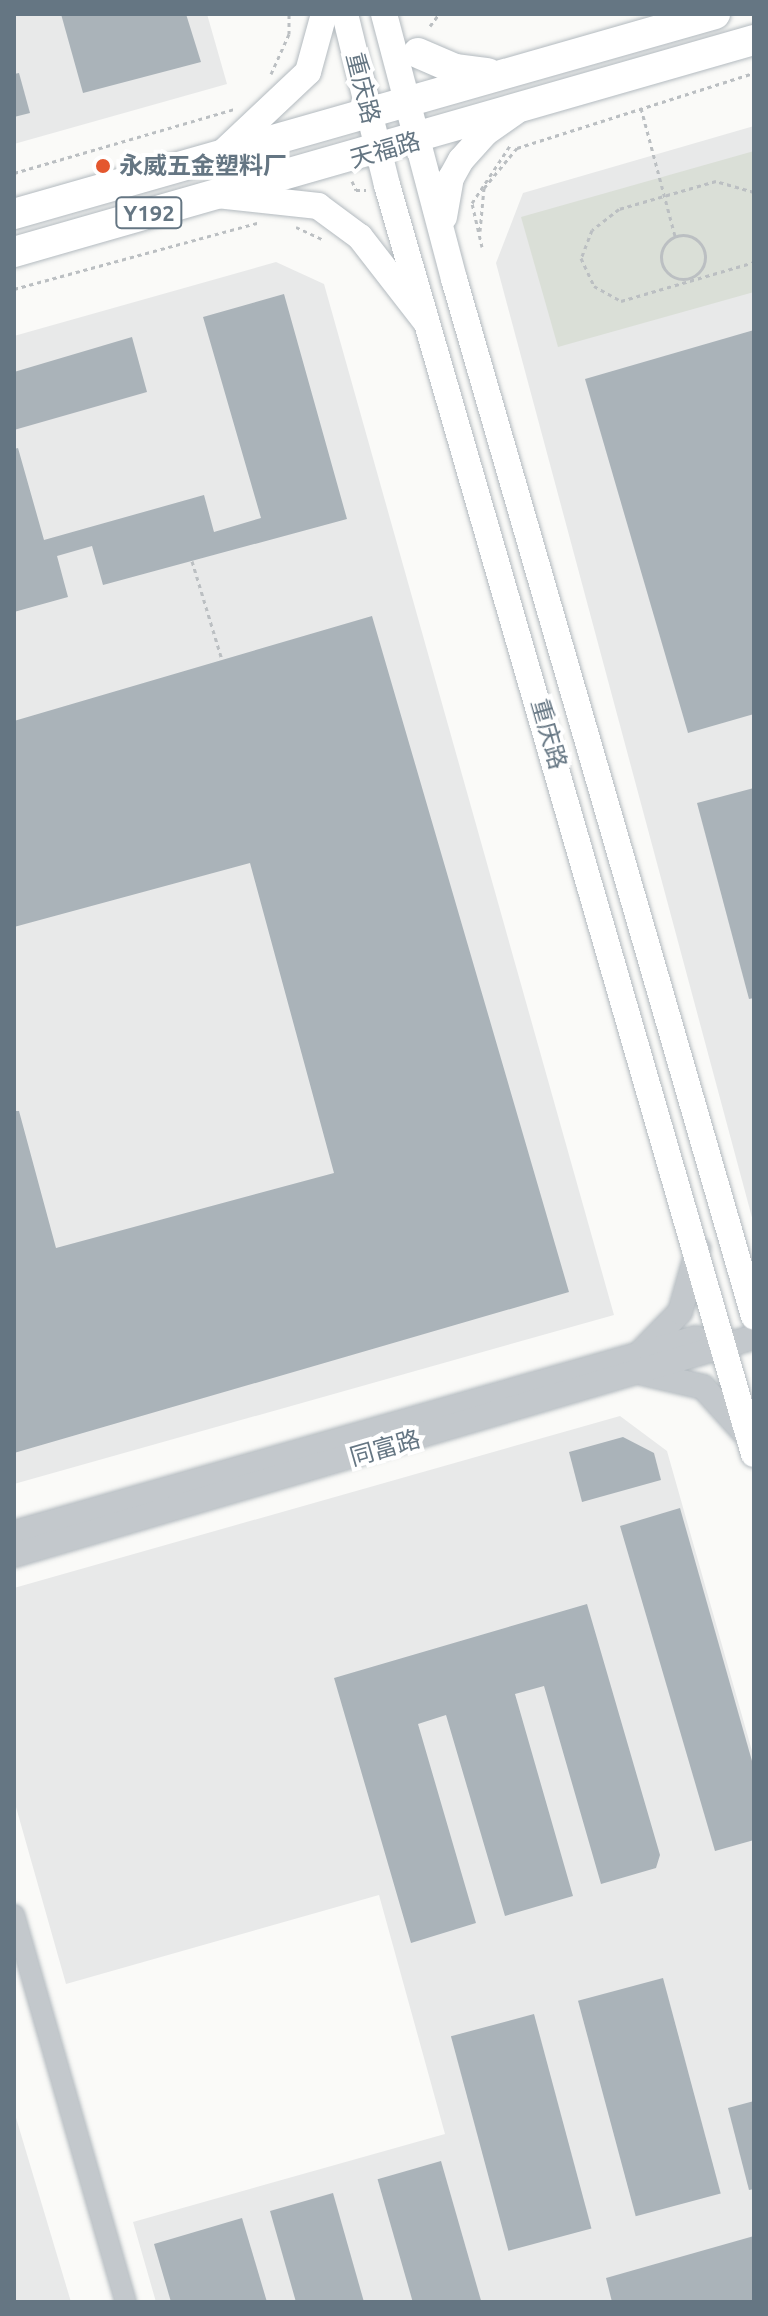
<!DOCTYPE html>
<meta charset="utf-8">
<style>
body{margin:0}
#map{position:relative;width:768px;height:2316px;overflow:hidden;background:#fafaf8;font-family:Ubuntu,"Noto Sans SC",sans-serif}
div>[style]{position:absolute}
.built>*{inset:0;background:#e8e9e9}
.green>*{inset:0;background:#dadfd7}
.building>*{inset:0;background:#aab3b9;transform-origin:0 0}
.path>*{height:3px;margin-top:-1.5px;transform-origin:0;background:repeating-linear-gradient(90deg,#bbbfc2 0 4px,transparent 0 8px)}
.path>.ring{margin:-1.5px;padding:0;box-sizing:content-box;background:none;border:3px solid #bbbfc2;border-radius:50%}
.roads{filter:drop-shadow(0 0 2px #b3babf) drop-shadow(0 0 2px #b3babf)}
.minor>*{height:20px;margin:-10px;padding:0 10px;transform-origin:10px;border-radius:10px;background:#c3c8cc}
.tertiary>*{height:24px;margin:-12px;padding:0 12px;transform-origin:12px;border-radius:12px;background:#c3c8cc}
.secondary>*{height:26px;margin:-13px;padding:0 13px;transform-origin:13px;border-radius:13px;background:#fff}
.primary>*{height:30px;margin:-15px;padding:0 15px;transform-origin:15px;border-radius:15px;background:#fff}
.dots>*{width:22px;height:22px;translate:-50% -50%;box-sizing:border-box;border:4px solid #fff;border-radius:50%}
span{translate:-50% -50%;white-space:nowrap;text-align:center;line-height:1.15;-webkit-text-stroke:8px #fff;paint-order:stroke}
.shield-label span{padding:2px 6px;background:#fff;border:2px solid;border-radius:6px;-webkit-text-stroke-width:0}
.shield-label{font-size:22px;color:#657683;font-weight:700}
.street-label{font-size:24px;color:#657683}
.poi-label{font-size:24px;color:#657683;font-weight:700}
.left{translate:0 -50%;text-align:left}
.frame{position:absolute;inset:0;border:16px solid #657683;pointer-events:none}
</style>
<div id="map">
<div class="built">
<div style="clip-path:polygon(14px 14px,207px 14px,227px 84px,14px 144px)"></div>
<div style="clip-path:polygon(754px 126px,754px 1225px,496px 263px,523px 193px)"></div>
<div style="clip-path:polygon(276px 262px,324px 284px,614px 1315px,14px 1484px,14px 336px)"></div>
<div style="clip-path:polygon(620px 1416px,667px 1451px,754px 1758px,754px 2302px,156px 2302px,133px 2222px,445px 2134px,379px 1895px,66px 1984px,14px 1800px,14px 1588px)"></div>
<div style="clip-path:polygon(14px 2111px,71px 2302px,14px 2302px)"></div>
</div>
<div class="green">
<div style="clip-path:polygon(754px 151px,754px 292px,558px 347px,521px 217px)"></div>
</div>
<div class="building">
<div style="clip-path:polygon(61px 14px,186px 14px,201px 62px,83px 93px)"></div>
<div style="clip-path:polygon(19px 73px,30px 113px,14px 117px,14px 74px)"></div>
<div style="clip-path:polygon(284px 294px,347px 519px,103px 585px,92px 546px,57px 556px,68px 597px,14px 612px,14px 449px,18px 448px,44px 540px,204px 495px,214px 532px,261px 518px,203px 317px)"></div>
<div style="clip-path:polygon(754px 330px,754px 714px,688px 733px,585px 379px)"></div>
<div style="clip-path:polygon(132px 337px,147px 392px,14px 430px,14px 372px)"></div>
<div style="clip-path:polygon(372px 616px,569px 1292px,14px 1453px,14px 1111px,19px 1111px,56px 1248px,334px 1173px,250px 863px,14px 927px,14px 721px)"></div>
<div style="clip-path:polygon(754px 788px,754px 998px,749px 999px,697px 803px)"></div>
<div style="clip-path:polygon(623px 1437px,654px 1453px,661px 1480px,582px 1502px,569px 1452px)"></div>
<div style="clip-path:polygon(680px 1508px,754px 1768px,754px 1840px,715px 1851px,620px 1526px)"></div>
<div style="clip-path:polygon(587px 1604px,660px 1855px,656px 1868px,601px 1884px,544px 1686px,515px 1694px,573px 1896px,505px 1916px,446px 1715px,418px 1724px,476px 1923px,411px 1943px,334px 1678px)"></div>
<div style="left:663px;top:1978px;width:223px;height:88px;rotate:75deg"></div>
<div style="left:534px;top:2014px;width:222px;height:86px;rotate:75deg"></div>
<div style="clip-path:polygon(754px 2101px,754px 2189px,749px 2190px,728px 2108px)"></div>
<div style="left:441px;top:2161px;width:147px;height:66px;rotate:74deg"></div>
<div style="clip-path:polygon(333px 2193px,364px 2302px,296px 2302px,270px 2211px)"></div>
<div style="clip-path:polygon(242px 2218px,267px 2302px,171px 2302px,154px 2244px)"></div>
<div style="clip-path:polygon(754px 2236px,754px 2302px,612px 2302px,606px 2278px)"></div>
</div>
<div class="path">
<div style="left:430px;top:26px;width:15px;rotate:-53deg"></div>
<div style="left:271px;top:74px;width:44px;rotate:-65.8deg"></div>
<div style="left:289px;top:34px;width:20px;rotate:-90deg"></div>
<div style="left:641px;top:108px;width:132px;rotate:75.1deg"></div>
<div style="left:14px;top:173px;width:230px;rotate:-16.2deg"></div>
<div style="left:352px;top:181px;width:10px;rotate:66deg"></div>
<div style="left:356px;top:190px;width:10px"></div>
<div style="left:754px;top:192px;width:40px;rotate:-164deg"></div>
<div style="left:716px;top:181px;width:101px;rotate:163.9deg"></div>
<div style="left:619px;top:209px;width:34px;rotate:142deg"></div>
<div style="left:592px;top:230px;width:30px;rotate:111deg"></div>
<div style="left:581px;top:258px;width:31px;rotate:65deg"></div>
<div style="left:594px;top:286px;width:31px;rotate:29deg"></div>
<div style="left:621px;top:301px;width:139px;rotate:-16.3deg"></div>
<div style="left:296px;top:227px;width:29px;rotate:25deg"></div>
<div style="left:480px;top:231px;width:43px;rotate:-84.7deg"></div>
<div style="left:484px;top:188px;width:52px;rotate:-50.5deg"></div>
<div style="left:517px;top:148px;width:249px;rotate:-17.6deg"></div>
<div class="ring" style="left:661px;top:235px;width:41px;height:41px"></div>
<div style="left:482px;top:247px;width:45px;rotate:-102.8deg"></div>
<div style="left:472px;top:203px;width:71px;rotate:-56.5deg"></div>
<div style="left:14px;top:289px;width:252px;rotate:-15.2deg"></div>
<div style="left:192px;top:561px;width:103px;rotate:73.1deg"></div>
</div>
<div class="roads">
<div class="minor">
<div style="left:14px;top:1915px;width:403px;rotate:73.9deg"></div>
</div>
<div class="tertiary">
<div style="left:641px;top:1352px;width:56px;rotate:-45.7deg"></div>
<div style="left:680px;top:1312px;width:66px;rotate:-74.1deg"></div>
<div style="left:643px;top:1373px;width:62px;rotate:13.1deg"></div>
<div style="left:703px;top:1387px;width:70px;rotate:47.9deg"></div>
<div style="left:14px;top:1533px;width:709px;rotate:-15.96deg"></div>
<div style="left:14px;top:1555px;width:771px;rotate:-16.41deg"></div>
</div>
<div class="secondary">
<div style="left:345px;top:14px;width:176px;rotate:76.2deg"></div>
<div style="left:387px;top:185px;width:1321px;rotate:73.87deg"></div>
<div style="left:384px;top:14px;width:274px;rotate:75.2deg"></div>
<div style="left:454px;top:279px;width:1080px;rotate:73.87deg"></div>
<div style="left:219px;top:156px;width:122px;rotate:-43.3deg"></div>
<div style="left:308px;top:72px;width:60px;rotate:-74.6deg"></div>
<div style="left:217px;top:195px;width:102px;rotate:6.2deg"></div>
<div style="left:318px;top:206px;width:52px;rotate:36.4deg"></div>
<div style="left:360px;top:237px;width:108px;rotate:52.2deg"></div>
<div style="left:444px;top:217px;width:40px;rotate:-80deg"></div>
<div style="left:451px;top:178px;width:21px;rotate:-61deg"></div>
<div style="left:461px;top:160px;width:36px;rotate:-48deg"></div>
<div style="left:485px;top:133px;width:37px;rotate:-35deg"></div>
</div>
<div class="primary">
<div style="left:418px;top:53px;width:40px;rotate:23.4deg"></div>
<div style="left:455px;top:69px;width:33px;rotate:7deg"></div>
<div style="left:14px;top:214px;width:729px;rotate:-15.92deg"></div>
<div style="left:14px;top:252px;width:770px;rotate:-15.99deg"></div>
</div>
</div>
<div class="dots">
<div style="left:103px;top:166px;background:#e4572e"></div>
</div>
<div class="shield-label">
<span style="left:149px;top:213px">Y192</span>
</div>
<div class="street-label">
<span style="left:363px;top:88px;rotate:76deg">重庆路</span>
<span style="left:385px;top:150px;rotate:-16deg">天福路</span>
<span style="left:549px;top:734px;rotate:74deg">重庆路</span>
<span style="left:385px;top:1448px;rotate:-16deg">同富路</span>
</div>
<div class="poi-label">
<span class="left" style="left:119px;top:166px">永威五金塑料厂</span>
</div>
<div class="frame"></div>
</div>
